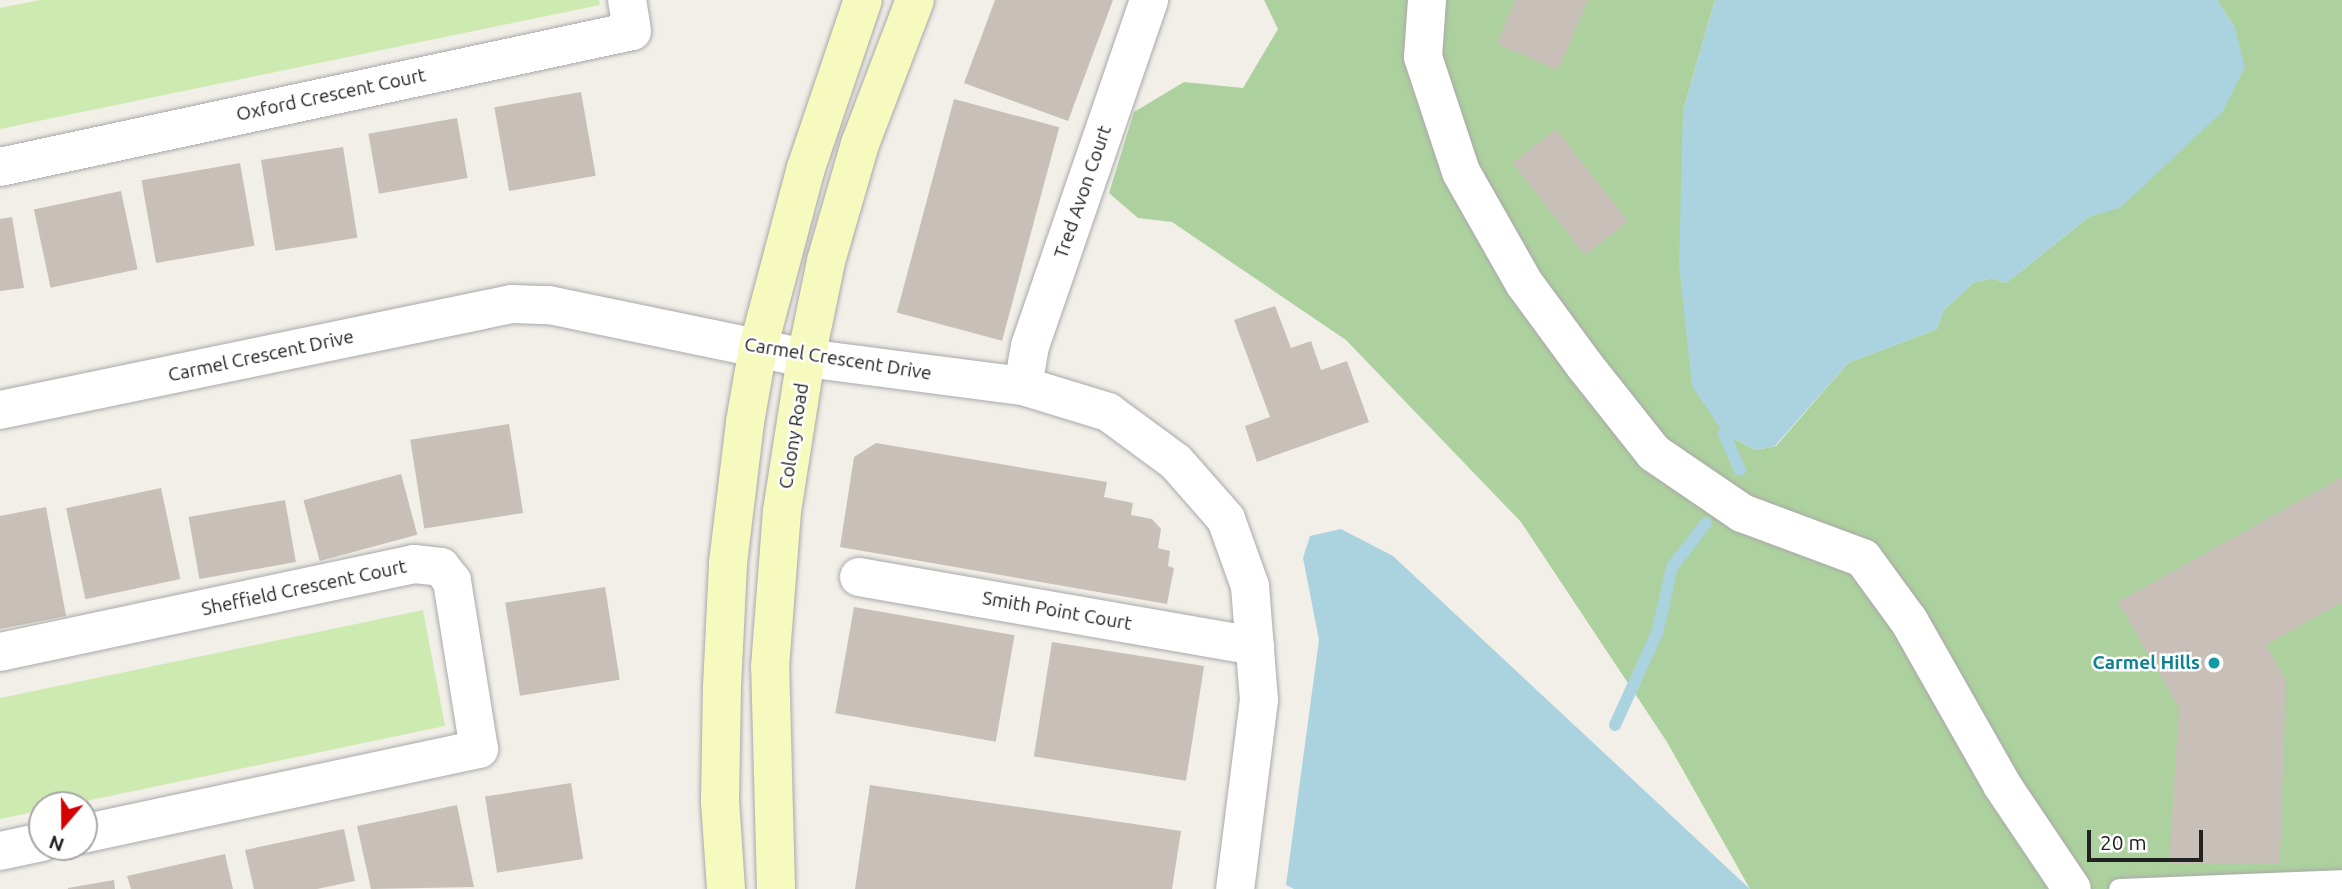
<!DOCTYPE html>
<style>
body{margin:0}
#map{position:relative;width:2342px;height:889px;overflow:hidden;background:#f2efe9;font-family:Ubuntu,sans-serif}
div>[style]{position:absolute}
.grass>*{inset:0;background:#cdebb0}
.forest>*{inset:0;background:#add19e}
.water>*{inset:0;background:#aad3df}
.stream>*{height:12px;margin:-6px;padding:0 6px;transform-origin:6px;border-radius:6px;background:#aad3df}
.building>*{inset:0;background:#c7bfb8;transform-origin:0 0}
.roads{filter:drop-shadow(0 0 2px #a9a9a9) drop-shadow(0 0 2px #a9a9a9)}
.service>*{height:21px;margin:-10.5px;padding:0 10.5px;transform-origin:10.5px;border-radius:10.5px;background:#fff}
.minor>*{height:38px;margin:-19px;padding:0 19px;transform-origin:19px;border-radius:19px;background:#fff}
.secondary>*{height:38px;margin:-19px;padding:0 19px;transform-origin:19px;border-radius:19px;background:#f7fabf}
.dots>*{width:19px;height:19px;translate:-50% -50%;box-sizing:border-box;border:4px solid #fff;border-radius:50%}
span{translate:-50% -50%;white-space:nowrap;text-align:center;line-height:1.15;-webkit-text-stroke:5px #fff;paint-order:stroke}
.street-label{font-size:19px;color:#222}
.culture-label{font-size:19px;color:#0d838f;font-weight:700}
.right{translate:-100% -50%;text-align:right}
.north{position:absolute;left:28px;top:791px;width:70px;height:70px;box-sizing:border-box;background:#fff;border:2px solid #a7a7a7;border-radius:50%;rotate:200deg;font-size:19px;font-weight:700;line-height:28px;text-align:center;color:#222}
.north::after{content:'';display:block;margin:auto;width:24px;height:32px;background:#d40000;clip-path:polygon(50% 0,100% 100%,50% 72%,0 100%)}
.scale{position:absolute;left:2087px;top:830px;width:116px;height:32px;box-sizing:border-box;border:4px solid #222;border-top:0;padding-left:9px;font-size:21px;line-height:24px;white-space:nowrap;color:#222;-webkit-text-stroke:5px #fff;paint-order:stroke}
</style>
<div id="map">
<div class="grass">
<div style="clip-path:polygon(40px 0,599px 0,600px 5px,0 129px,0 8px)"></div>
<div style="clip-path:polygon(423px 610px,445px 726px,67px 805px,42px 805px,42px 810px,0 819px,0 698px)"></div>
</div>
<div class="forest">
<div style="clip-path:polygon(1264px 0,1715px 0,1683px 111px,1724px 434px,1756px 450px,1776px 446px,1848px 363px,1937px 329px,1943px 311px,1973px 283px,1992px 278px,2006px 283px,2090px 216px,2120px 207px,2235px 28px,2217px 0,2342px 0,2342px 889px,1750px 889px,1667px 742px,1521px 522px,1346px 340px,1172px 222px,1138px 218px,1109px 193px,1134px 112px,1184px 82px,1243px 88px,1278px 29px)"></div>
</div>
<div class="water">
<div style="clip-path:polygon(1715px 0,2217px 0,2235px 28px,2245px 67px,2223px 111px,2120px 208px,2090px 216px,2006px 283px,1992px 278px,1973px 283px,1943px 311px,1937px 329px,1848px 363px,1775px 446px,1756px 450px,1724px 434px,1692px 386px,1679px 264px,1683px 111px)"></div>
<div style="clip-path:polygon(1341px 529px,1393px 556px,1750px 889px,1294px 889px,1286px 885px,1319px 640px,1303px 558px,1310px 536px)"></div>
</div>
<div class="stream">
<div style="left:1729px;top:421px;width:14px;rotate:111deg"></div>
<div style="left:1724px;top:434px;width:39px;rotate:66deg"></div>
<div style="left:1615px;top:725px;width:101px;rotate:-65.5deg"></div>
<div style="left:1657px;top:633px;width:68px;rotate:-77.2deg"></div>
<div style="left:1672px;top:567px;width:56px;rotate:-52.3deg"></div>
</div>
<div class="building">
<div style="clip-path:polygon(995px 0,1113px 0,1068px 121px,964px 83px)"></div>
<div style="clip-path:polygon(1515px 0,1588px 0,1558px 70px,1497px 44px)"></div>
<div style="left:581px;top:92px;width:85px;height:88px;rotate:80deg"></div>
<div style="left:954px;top:99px;width:109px;height:221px;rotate:15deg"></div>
<div style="left:457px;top:118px;width:61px;height:90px;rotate:80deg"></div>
<div style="left:1556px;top:129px;width:117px;height:55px;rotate:52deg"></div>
<div style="left:343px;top:147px;width:92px;height:83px;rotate:81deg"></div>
<div style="left:240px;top:163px;width:84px;height:100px;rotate:80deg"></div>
<div style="left:121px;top:191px;width:80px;height:89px;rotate:78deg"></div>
<div style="clip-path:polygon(12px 217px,24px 288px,0 291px,0 219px)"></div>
<div style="clip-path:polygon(1275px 306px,1291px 348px,1311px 341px,1321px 370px,1347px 361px,1369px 422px,1257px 462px,1245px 426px,1270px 417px,1234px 320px)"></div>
<div style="left:509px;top:424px;width:90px;height:100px;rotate:81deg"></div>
<div style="clip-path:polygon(876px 443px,1107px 482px,1104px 497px,1133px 503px,1131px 515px,1152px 519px,1161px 529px,1158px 548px,1170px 551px,1168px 566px,1174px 568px,1167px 604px,840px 547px,854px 457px)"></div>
<div style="left:401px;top:474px;width:63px;height:101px;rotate:75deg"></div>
<div style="clip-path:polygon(2342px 477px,2342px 602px,2266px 645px,2286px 680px,2280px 863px,2169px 863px,2179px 708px,2118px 602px)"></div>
<div style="left:161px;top:488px;width:93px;height:97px;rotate:78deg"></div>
<div style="left:285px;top:500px;width:63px;height:98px;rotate:80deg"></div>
<div style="clip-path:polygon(46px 507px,66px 616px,0 629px,0 516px)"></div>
<div style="left:605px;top:587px;width:94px;height:101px;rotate:81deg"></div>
<div style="left:854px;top:607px;width:163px;height:108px;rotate:10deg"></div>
<div style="left:1052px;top:642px;width:154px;height:116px;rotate:9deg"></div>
<div style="left:571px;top:783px;width:77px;height:87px;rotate:81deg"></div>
<div style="clip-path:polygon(870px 785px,1181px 831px,1172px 889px,855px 889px)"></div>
<div style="clip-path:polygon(457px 805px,474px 887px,371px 889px,357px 826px)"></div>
<div style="clip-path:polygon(344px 829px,355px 881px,317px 889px,254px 889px,245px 850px)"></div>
<div style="clip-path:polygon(225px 854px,233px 889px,131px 889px,127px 876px)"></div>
<div style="clip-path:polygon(114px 880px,115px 889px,68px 889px,68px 888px)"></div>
</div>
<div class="roads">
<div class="service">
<div style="left:2119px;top:889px;width:223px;rotate:-2.3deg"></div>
</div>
<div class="minor">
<div style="left:1427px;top:0;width:57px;rotate:94deg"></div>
<div style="left:1423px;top:57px;width:121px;rotate:71.7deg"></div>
<div style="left:1461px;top:172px;width:128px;rotate:60.4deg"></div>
<div style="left:1524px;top:283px;width:103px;rotate:53.7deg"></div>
<div style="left:1585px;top:366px;width:111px;rotate:51.6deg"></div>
<div style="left:1654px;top:453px;width:107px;rotate:34.3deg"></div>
<div style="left:1742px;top:513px;width:129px;rotate:20.4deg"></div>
<div style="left:1863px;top:558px;width:78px;rotate:53.9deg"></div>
<div style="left:1909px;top:621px;width:189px;rotate:60.4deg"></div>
<div style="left:2002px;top:785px;width:125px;rotate:56.1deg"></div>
<div style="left:0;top:167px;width:646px;rotate:-12.14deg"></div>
<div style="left:632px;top:31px;width:31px;rotate:-99deg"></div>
<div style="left:1023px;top:386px;width:41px;rotate:-80.1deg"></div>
<div style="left:1030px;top:346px;width:366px;rotate:-71deg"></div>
<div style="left:0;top:410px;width:523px;rotate:-11.7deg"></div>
<div style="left:512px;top:304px;width:37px;rotate:2deg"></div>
<div style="left:549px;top:305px;width:262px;rotate:11.7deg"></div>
<div style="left:806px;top:358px;width:219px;rotate:7.4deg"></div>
<div style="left:1023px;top:386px;width:89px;rotate:17deg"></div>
<div style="left:1108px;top:412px;width:84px;rotate:36.3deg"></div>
<div style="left:1176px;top:462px;width:76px;rotate:48.7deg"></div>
<div style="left:1226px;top:519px;width:71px;rotate:70.3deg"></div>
<div style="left:1250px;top:586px;width:114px;rotate:85.5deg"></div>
<div style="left:1259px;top:700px;width:191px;rotate:97.2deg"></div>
<div style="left:859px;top:577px;width:402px;rotate:9.9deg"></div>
<div style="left:0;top:652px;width:423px;rotate:-12deg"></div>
<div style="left:414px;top:564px;width:27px;rotate:6deg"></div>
<div style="left:441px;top:567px;width:18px;rotate:52deg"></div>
<div style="left:452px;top:581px;width:170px;rotate:80.9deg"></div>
<div style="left:479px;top:749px;width:404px;rotate:167.9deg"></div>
<div style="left:0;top:851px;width:43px;rotate:-12.1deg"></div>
</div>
<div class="secondary">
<div style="left:726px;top:889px;width:88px;rotate:-93.9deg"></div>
<div style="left:720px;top:801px;width:114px;rotate:-89deg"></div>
<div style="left:722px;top:687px;width:124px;rotate:-87.2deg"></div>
<div style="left:728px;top:563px;width:142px;rotate:-83.1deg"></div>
<div style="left:745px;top:422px;width:75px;rotate:-80deg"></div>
<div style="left:758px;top:348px;width:186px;rotate:-75.1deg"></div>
<div style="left:806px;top:168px;width:177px;rotate:-71.3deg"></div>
<div style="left:776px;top:889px;width:222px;rotate:-91.5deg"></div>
<div style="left:770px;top:667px;width:156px;rotate:-85.6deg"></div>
<div style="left:782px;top:511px;width:155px;rotate:-81.1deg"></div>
<div style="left:806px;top:358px;width:99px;rotate:-78.3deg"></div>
<div style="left:826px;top:261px;width:122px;rotate:-73.8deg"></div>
<div style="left:860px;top:144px;width:154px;rotate:-69.1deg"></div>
</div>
</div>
<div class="dots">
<div style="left:2214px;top:663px;background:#0f9aa8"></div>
</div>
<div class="street-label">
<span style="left:331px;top:95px;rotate:-12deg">Oxford Crescent Court</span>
<span style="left:1083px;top:192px;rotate:-71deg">Tred Avon Court</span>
<span style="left:261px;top:356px;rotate:-12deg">Carmel Crescent Drive</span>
<span style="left:838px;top:359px;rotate:9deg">Carmel Crescent Drive</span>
<span style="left:794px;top:436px;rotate:-81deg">Colony Road</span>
<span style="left:304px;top:588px;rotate:-12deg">Sheffield Crescent Court</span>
<span style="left:1057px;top:611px;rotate:10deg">Smith Point Court</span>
</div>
<div class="culture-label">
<span class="right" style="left:2200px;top:663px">Carmel Hills</span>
</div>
<div class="north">N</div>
<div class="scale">20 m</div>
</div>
